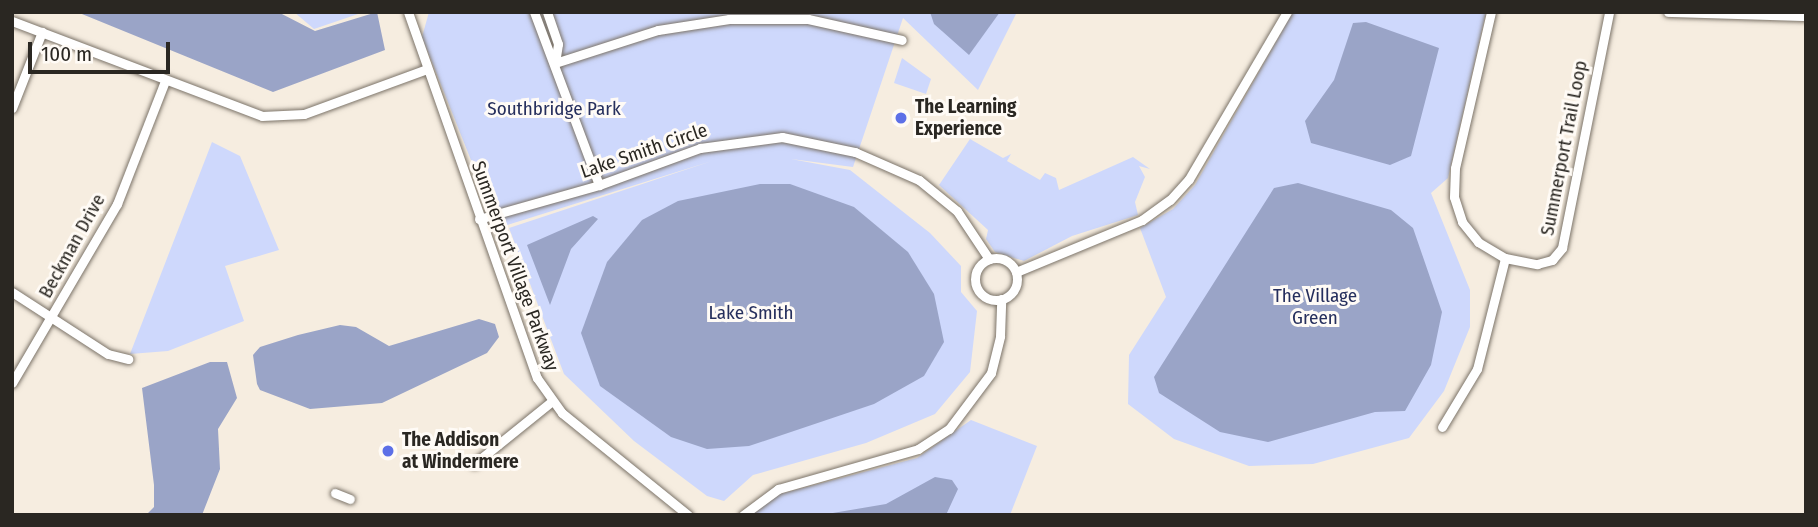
<!DOCTYPE html>
<style>
body{margin:0}
#map{position:relative;width:1818px;height:527px;overflow:hidden;background:#f6ede0;font-family:"Fira Sans Condensed",sans-serif}
div>[style]{position:absolute}
.green>*{inset:0;background:#ced8fc}
.water>*{inset:0;background:#9aa4c7}
.roads{filter:drop-shadow(0 0 2px #7c7469) drop-shadow(0 0 2px #7c7469)}
.minor>*{height:9px;margin:-4.5px;padding:0 4.5px;transform-origin:4.5px;border-radius:4.5px;background:#fff}
.minor>.ring{margin:-4.5px;padding:0;box-sizing:content-box;background:none;border:9px solid #fff;border-radius:50%}
.dots>*{width:19px;height:19px;translate:-50% -50%;box-sizing:border-box;border:4px solid #fffbf6;border-radius:50%}
span{translate:-50% -50%;white-space:nowrap;text-align:center;line-height:1.15;-webkit-text-stroke:6px #fffbf6;paint-order:stroke}
.poi-label{font-size:19px;color:#2a2722;font-weight:700}
.left{translate:0 -50%;text-align:left}
.park-label{font-size:19px;color:#262f5d}
.street-label{font-size:19px;color:#2a2722}
.frame{position:absolute;inset:0;border:14px solid #2a2722;pointer-events:none}
.scale{position:absolute;left:28px;top:42px;width:142px;height:32px;box-sizing:border-box;border:4px solid #2a2722;border-top:0;padding-left:9px;font-size:21px;line-height:24px;white-space:nowrap;color:#2a2722;-webkit-text-stroke:5px #fffbf6;paint-order:stroke}
</style>
<div id="map">
<div class="green">
<div style="clip-path:polygon(294px 12px,364px 12px,314px 29px)"></div>
<div style="clip-path:polygon(429px 12px,1017px 12px,978px 90px,903px 18px,853px 167px,791px 159px,850px 170px,930px 233px,961px 266px,961px 292px,977px 311px,970px 372px,935px 414px,866px 443px,753px 475px,724px 501px,707px 496px,634px 441px,564px 374px,509px 228px,712px 161px,498px 228px,422px 37px)"></div>
<div style="clip-path:polygon(1293px 12px,1486px 12px,1448px 178px,1431px 193px,1470px 290px,1470px 327px,1444px 391px,1409px 438px,1313px 464px,1249px 466px,1174px 439px,1128px 404px,1129px 355px,1166px 297px,1140px 228px,1173px 209px,1195px 185px)"></div>
<div style="clip-path:polygon(902px 58px,931px 79px,926px 94px,894px 83px)"></div>
<div style="clip-path:polygon(970px 139px,1003px 158px,1011px 154px,1007px 161px,1040px 180px,1045px 173px,1056px 178px,1059px 190px,1133px 157px,1150px 169px,1139px 166px,1145px 177px,1135px 202px,1138px 215px,1072px 236px,1024px 261px,995px 252px,986px 239px,988px 230px,939px 185px)"></div>
<div style="clip-path:polygon(212px 142px,240px 156px,279px 250px,225px 266px,244px 321px,168px 351px,130px 354px)"></div>
<div style="clip-path:polygon(971px 420px,1037px 446px,1010px 515px,750px 515px,780px 494px,917px 458px)"></div>
</div>
<div class="water">
<div style="clip-path:polygon(77px 12px,278px 12px,315px 31px,377px 12px,385px 50px,273px 92px)"></div>
<div style="clip-path:polygon(930px 12px,1000px 12px,969px 55px,934px 24px)"></div>
<div style="clip-path:polygon(1366px 22px,1439px 48px,1411px 156px,1390px 165px,1311px 143px,1305px 121px,1334px 80px,1353px 23px)"></div>
<div style="clip-path:polygon(1298px 183px,1391px 210px,1413px 228px,1442px 312px,1431px 365px,1405px 411px,1375px 412px,1268px 442px,1220px 432px,1159px 393px,1154px 377px,1274px 188px)"></div>
<div style="clip-path:polygon(760px 184px,790px 184px,854px 207px,908px 252px,934px 294px,944px 342px,924px 376px,874px 404px,749px 446px,707px 449px,671px 437px,600px 386px,581px 333px,607px 262px,642px 220px,678px 201px)"></div>
<div style="clip-path:polygon(593px 216px,598px 219px,571px 249px,550px 305px,527px 245px)"></div>
<div style="clip-path:polygon(479px 319px,495px 324px,499px 337px,487px 353px,382px 403px,310px 409px,260px 390px,257px 384px,253px 355px,260px 347px,298px 335px,340px 325px,356px 327px,389px 346px)"></div>
<div style="clip-path:polygon(210px 362px,227px 362px,237px 398px,218px 429px,220px 469px,202px 515px,146px 515px,154px 507px,154px 485px,142px 388px)"></div>
<div style="clip-path:polygon(935px 477px,952px 480px,958px 489px,946px 515px,821px 515px,886px 504px)"></div>
</div>
<div class="roads">
<div class="minor">
<div style="left:408px;top:12px;width:388px;rotate:70.6deg"></div>
<div style="left:537px;top:378px;width:43px;rotate:54.5deg"></div>
<div style="left:562px;top:413px;width:162px;rotate:39deg"></div>
<div style="left:534px;top:12px;width:185px;rotate:69.4deg"></div>
<div style="left:547px;top:12px;width:34px;rotate:71deg"></div>
<div style="left:558px;top:44px;width:19px;rotate:99deg"></div>
<div style="left:1491px;top:12px;width:160px;rotate:103deg"></div>
<div style="left:1455px;top:168px;width:29px;rotate:92deg"></div>
<div style="left:1454px;top:197px;width:26px;rotate:72deg"></div>
<div style="left:1462px;top:222px;width:26px;rotate:51deg"></div>
<div style="left:1478px;top:242px;width:31px;rotate:31deg"></div>
<div style="left:1505px;top:258px;width:33px;rotate:11deg"></div>
<div style="left:1537px;top:264px;width:16px;rotate:-15deg"></div>
<div style="left:1552px;top:260px;width:16px;rotate:-50deg"></div>
<div style="left:1562px;top:248px;width:241px;rotate:-78.7deg"></div>
<div style="left:1668px;top:12px;width:138px;rotate:1.7deg"></div>
<div style="left:12px;top:21px;width:267px;rotate:20.8deg"></div>
<div style="left:262px;top:116px;width:42px;rotate:-2.7deg"></div>
<div style="left:304px;top:114px;width:128px;rotate:-20.1deg"></div>
<div style="left:555px;top:63px;width:108px;rotate:-17.8deg"></div>
<div style="left:658px;top:30px;width:72px;rotate:-8.8deg"></div>
<div style="left:729px;top:19px;width:79px"></div>
<div style="left:808px;top:19px;width:96px;rotate:12.6deg"></div>
<div style="left:12px;top:108px;width:82px;rotate:-68.5deg"></div>
<div style="left:479px;top:219px;width:125px;rotate:-15.8deg"></div>
<div style="left:599px;top:185px;width:108px;rotate:-20.1deg"></div>
<div style="left:700px;top:148px;width:83px;rotate:-7.6deg"></div>
<div style="left:782px;top:137px;width:75px;rotate:11.6deg"></div>
<div style="left:855px;top:152px;width:70px;rotate:23.6deg"></div>
<div style="left:919px;top:180px;width:49px;rotate:39.2deg"></div>
<div style="left:957px;top:211px;width:58px;rotate:56.3deg"></div>
<div class="ring" style="left:975px;top:258px;width:33px;height:33px"></div>
<div style="left:1016px;top:272px;width:136px;rotate:-22.4deg"></div>
<div style="left:1142px;top:220px;width:34px;rotate:-36deg"></div>
<div style="left:1170px;top:200px;width:28px;rotate:-48deg"></div>
<div style="left:1189px;top:179px;width:194px;rotate:-59.6deg"></div>
<div style="left:12px;top:292px;width:114px;rotate:32.9deg"></div>
<div style="left:108px;top:354px;width:21px;rotate:14deg"></div>
<div style="left:12px;top:383px;width:208px;rotate:-59.6deg"></div>
<div style="left:117px;top:204px;width:132px;rotate:-68.7deg"></div>
<div style="left:1442px;top:427px;width:68px;rotate:-58.9deg"></div>
<div style="left:1477px;top:369px;width:114px;rotate:-75.8deg"></div>
<div style="left:474px;top:464px;width:100px;rotate:-38.9deg"></div>
<div style="left:335px;top:493px;width:16px;rotate:22deg"></div>
<div style="left:743px;top:515px;width:44px;rotate:-36.6deg"></div>
<div style="left:778px;top:489px;width:146px;rotate:-15.9deg"></div>
<div style="left:918px;top:449px;width:37px;rotate:-33deg"></div>
<div style="left:949px;top:429px;width:70px;rotate:-53.1deg"></div>
<div style="left:991px;top:373px;width:38px;rotate:-76deg"></div>
<div style="left:1000px;top:336px;width:37px;rotate:-88deg"></div>
</div>
</div>
<div class="dots">
<div style="left:901px;top:118px;background:#5d70e7"></div>
<div style="left:388px;top:451px;background:#5d70e7"></div>
</div>
<div class="poi-label">
<span class="left" style="left:915px;top:118px">The Learning<br>Experience</span>
<span class="left" style="left:402px;top:451px">The Addison<br>at Windermere</span>
</div>
<div class="park-label">
<span style="left:554px;top:109px">Southbridge Park</span>
<span style="left:1315px;top:307px">The Village<br>Green</span>
<span style="left:751px;top:313px">Lake Smith</span>
</div>
<div class="street-label">
<span style="left:1564px;top:148px;rotate:-79deg">Summerport Trail Loop</span>
<span style="left:644px;top:151px;rotate:-19deg">Lake Smith Circle</span>
<span style="left:72px;top:246px;rotate:-61deg">Beckman Drive</span>
<span style="left:515px;top:266px;rotate:70deg">Summerport Village Parkway</span>
</div>
<div class="frame"></div>
<div class="scale">100 m</div>
</div>
